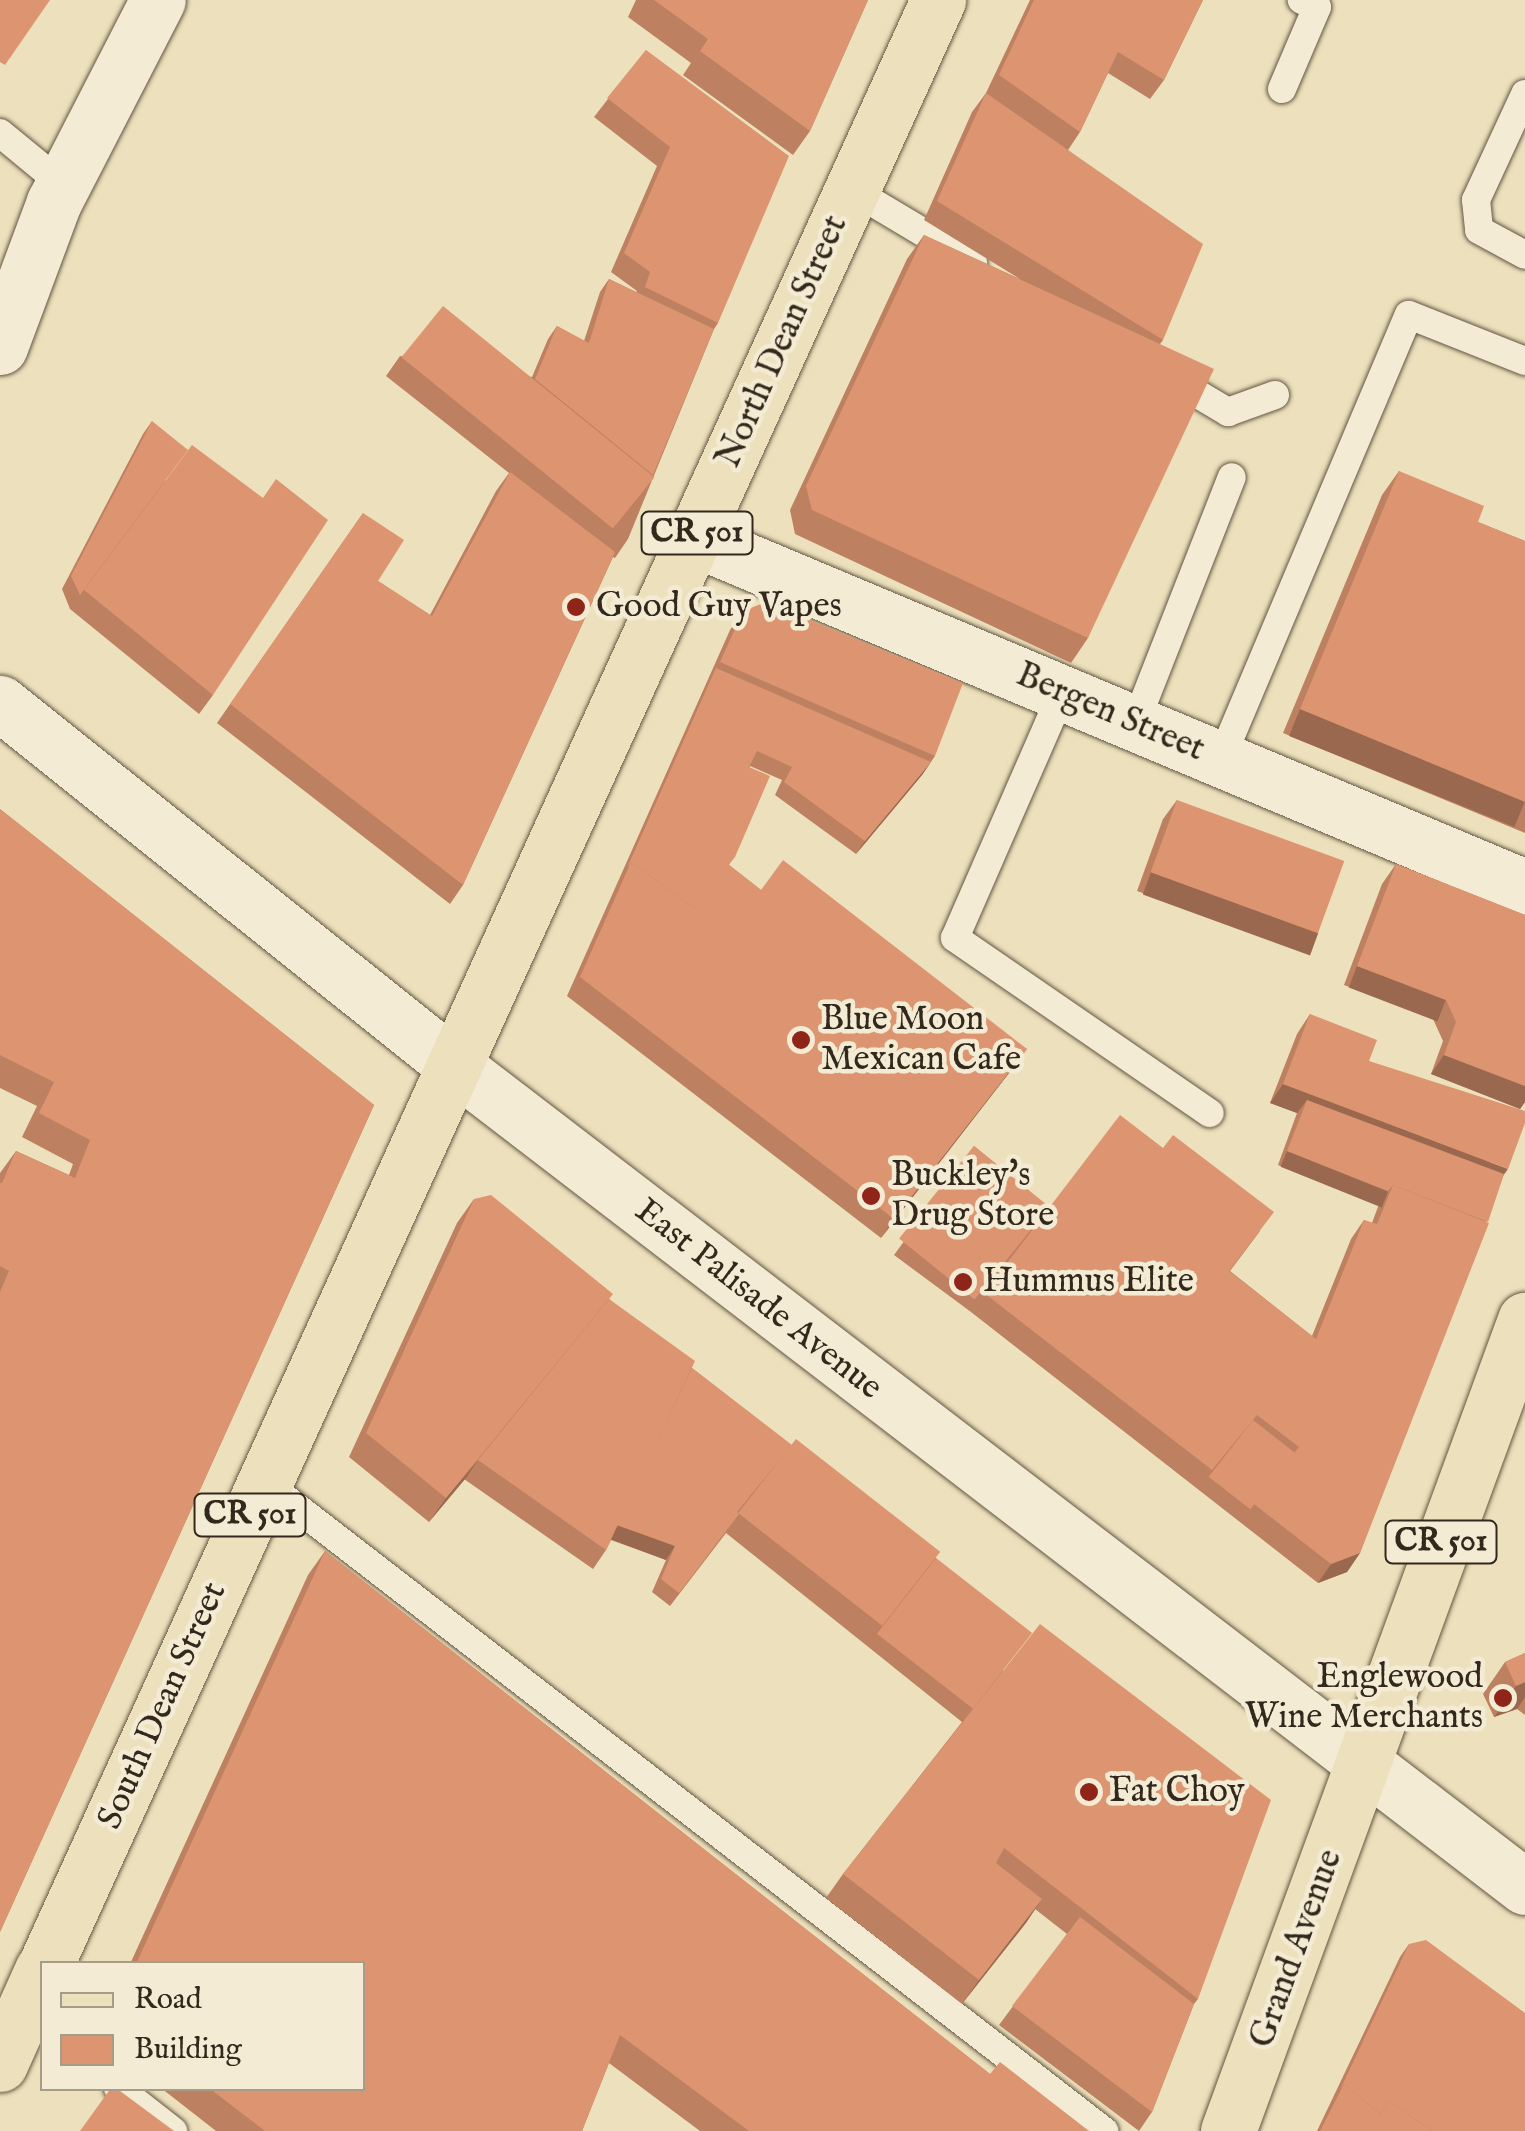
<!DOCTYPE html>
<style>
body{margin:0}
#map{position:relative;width:1525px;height:2131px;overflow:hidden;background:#ede0bc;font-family:"IM FELL English",serif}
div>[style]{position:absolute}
.roads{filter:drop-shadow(0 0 2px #625643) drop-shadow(0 0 2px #625643)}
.service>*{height:28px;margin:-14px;padding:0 14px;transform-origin:14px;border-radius:14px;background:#f3ebd3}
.minor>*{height:55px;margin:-27.5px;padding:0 27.5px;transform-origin:27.5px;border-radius:27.5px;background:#f3ebd3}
.secondary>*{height:55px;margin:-27.5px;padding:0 27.5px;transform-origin:27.5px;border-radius:27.5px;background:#f3ebd3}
.primary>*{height:55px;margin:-27.5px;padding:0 27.5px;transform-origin:27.5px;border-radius:27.5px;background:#ede0bc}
.wall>*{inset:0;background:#bd8060}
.shaded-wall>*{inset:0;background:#9a684e;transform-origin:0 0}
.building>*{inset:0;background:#dc9570;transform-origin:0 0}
.dots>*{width:28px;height:28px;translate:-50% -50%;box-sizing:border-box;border:5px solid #f3ebd3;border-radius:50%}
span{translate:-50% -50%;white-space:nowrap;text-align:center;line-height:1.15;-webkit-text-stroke:9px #f3ebd3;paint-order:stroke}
.shield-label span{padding:2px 8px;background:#f3ebd3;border:2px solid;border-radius:8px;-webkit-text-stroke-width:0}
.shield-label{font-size:32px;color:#33281b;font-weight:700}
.street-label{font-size:35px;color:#33281b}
.poi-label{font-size:35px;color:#33281b}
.left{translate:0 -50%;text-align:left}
.right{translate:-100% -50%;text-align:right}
.legend{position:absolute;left:40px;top:1961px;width:325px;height:130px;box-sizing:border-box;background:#f3ebd3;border:2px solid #a69d89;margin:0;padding:12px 18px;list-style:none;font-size:30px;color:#33281b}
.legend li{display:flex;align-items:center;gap:20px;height:50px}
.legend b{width:50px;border:2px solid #a69d89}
</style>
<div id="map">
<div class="roads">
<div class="service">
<div style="left:1282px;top:89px;width:89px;rotate:-66.9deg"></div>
<div style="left:1317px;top:7px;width:17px;rotate:-155deg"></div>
<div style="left:1525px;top:94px;width:117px;rotate:114.8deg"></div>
<div style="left:1476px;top:200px;width:30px;rotate:84deg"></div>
<div style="left:1479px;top:230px;width:52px;rotate:28.5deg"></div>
<div style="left:0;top:133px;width:82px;rotate:39.5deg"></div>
<div style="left:852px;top:190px;width:141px;rotate:30.8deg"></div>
<div style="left:1169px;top:377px;width:69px;rotate:30.7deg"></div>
<div style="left:1228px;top:412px;width:50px;rotate:-19.9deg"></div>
<div style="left:1062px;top:693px;width:267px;rotate:113.6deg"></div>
<div style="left:955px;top:938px;width:309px;rotate:34.5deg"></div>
<div style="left:1135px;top:724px;width:265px;rotate:-68.6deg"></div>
<div style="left:1221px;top:759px;width:482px;rotate:-67.1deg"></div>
<div style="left:1409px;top:315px;width:125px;rotate:21.6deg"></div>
<div style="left:264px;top:1482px;width:1062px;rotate:37.69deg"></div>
<div style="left:118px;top:2088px;width:70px;rotate:38deg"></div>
</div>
<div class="minor">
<div style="left:0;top:347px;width:155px;rotate:-69.6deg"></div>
<div style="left:54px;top:202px;width:227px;rotate:-62.8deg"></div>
<div style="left:695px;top:539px;width:900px;rotate:22.75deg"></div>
</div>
<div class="secondary">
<div style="left:0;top:703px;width:583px;rotate:38.6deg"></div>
<div style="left:456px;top:1067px;width:1347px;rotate:37.49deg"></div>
</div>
<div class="primary">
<div style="left:46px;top:1964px;width:2157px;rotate:-65.57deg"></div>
<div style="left:0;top:2064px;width:103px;rotate:-65.9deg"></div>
<div style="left:1228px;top:2131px;width:864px;rotate:-69.89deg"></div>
</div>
</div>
<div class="wall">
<div style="clip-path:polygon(636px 0,868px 0,810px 131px,793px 155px,683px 75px,691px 63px,628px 17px)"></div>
<div style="clip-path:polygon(1030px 0,1203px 0,1164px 80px,1150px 99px,1108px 73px,1080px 132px,1068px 150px,1163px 340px,1160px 344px,1088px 638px,1071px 663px,795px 534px,790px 510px,907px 259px,924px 235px,1020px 279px,924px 220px,972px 112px,986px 93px)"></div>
<div style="clip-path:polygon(646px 50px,718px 323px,714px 329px,628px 539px,615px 558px,613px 557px,463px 885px,450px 904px,217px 723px,363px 513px,378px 581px,430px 615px,496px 491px,509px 473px,386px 376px,400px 356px,532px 377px,548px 339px,557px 326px,584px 341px,600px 292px,609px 279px,636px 292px,637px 291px,611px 272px,657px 166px,594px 117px)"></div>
<div style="clip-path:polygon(152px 421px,213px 695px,199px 714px,70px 609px,62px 589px,143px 434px)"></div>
<div style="clip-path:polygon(1399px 471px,1478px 522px,1525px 541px,1525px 833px,1283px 733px,1382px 495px)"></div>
<div style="clip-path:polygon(743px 611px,935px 756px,922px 775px,856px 854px,775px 795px,782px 780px,750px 766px,729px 865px,761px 890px,1027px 1049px,881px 1238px,567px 996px,730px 630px)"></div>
<div style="clip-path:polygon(1177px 800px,1318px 933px,1304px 952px,1137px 891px,1163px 819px)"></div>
<div style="clip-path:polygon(0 809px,374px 1105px,0 1932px,0 1173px,16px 1151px,69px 1175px,73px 1164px,22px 1137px,37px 1106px,0 1088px)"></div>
<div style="clip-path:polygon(1396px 864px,1525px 915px,1525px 1102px,1520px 1109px,1431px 1074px,1443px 1041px,1433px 1019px,1344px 985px,1382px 884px)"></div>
<div style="clip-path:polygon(1310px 1014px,1369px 1061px,1504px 1174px,1360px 1553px,1347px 1572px,1318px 1583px,971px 1312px,894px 1255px,974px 1146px,1049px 1207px,1260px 1231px,1230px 1271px,1312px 1336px,1351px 1239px,1364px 1220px,1372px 1223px,1379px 1204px,1278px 1165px,1297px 1113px,1270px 1103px,1297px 1034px)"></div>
<div style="clip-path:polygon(474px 1199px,609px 1299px,692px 1368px,936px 1558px,1198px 1999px,1194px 2004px,1152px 2112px,1139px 2131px,999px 2025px,1067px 1934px,1035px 1909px,962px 2004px,826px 1898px,843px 1874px,962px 1722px,726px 1533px,670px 1606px,652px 1592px,666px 1560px,611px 1540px,606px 1550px,593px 1569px,464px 1479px,465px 1478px,429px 1522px,349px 1457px,457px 1223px)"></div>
<div style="clip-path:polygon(325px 1551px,990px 2074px,1089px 2131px,700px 2131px,609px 2063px,582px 2131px,216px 2131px,161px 2088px,362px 2088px,362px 1964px,130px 1964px,308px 1575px)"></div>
<div style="clip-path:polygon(1525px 1653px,1525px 1715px,1517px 1709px,1494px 1717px,1483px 1694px,1505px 1662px)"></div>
<div style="clip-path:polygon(1409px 1944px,1525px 2131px,1317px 2131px,1400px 1957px)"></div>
</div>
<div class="shaded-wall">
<div style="left:1300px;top:709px;width:243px;height:29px;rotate:22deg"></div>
<div style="clip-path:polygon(931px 762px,922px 775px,856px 854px,865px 841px)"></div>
<div style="left:1151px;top:872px;width:178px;height:24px;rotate:20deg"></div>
<div style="left:1357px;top:966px;width:95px;height:23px;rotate:21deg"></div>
<div style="clip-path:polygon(1027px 1049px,1013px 1068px,881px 1238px,894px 1219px)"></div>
<div style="clip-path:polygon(1444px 1055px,1525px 1086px,1525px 1102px,1520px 1109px,1431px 1074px)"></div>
<div style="clip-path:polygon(1283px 1084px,1508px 1169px,1494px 1188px,1307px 1100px,1297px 1113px,1270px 1103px)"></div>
<div style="left:1287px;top:1151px;width:109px;height:17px;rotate:22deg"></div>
<div style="clip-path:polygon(478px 1460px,466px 1478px,429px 1522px,446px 1498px)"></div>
<div style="clip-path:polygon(616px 1525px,675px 1546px,666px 1560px,607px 1538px)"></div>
<div style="clip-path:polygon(1360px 1553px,1347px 1572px,1318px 1583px,1331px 1564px)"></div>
<div style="clip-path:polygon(1525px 1682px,1525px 1697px,1517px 1709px,1494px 1717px,1516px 1686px)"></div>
<div style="clip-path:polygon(1042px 1899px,1026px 1923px,962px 2004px,979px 1980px)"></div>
</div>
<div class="building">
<div style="clip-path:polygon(0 0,50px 0,5px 65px,0 62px)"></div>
<div style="clip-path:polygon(654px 0,868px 0,810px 131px,700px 51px,708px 39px)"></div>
<div style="clip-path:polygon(1034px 0,1203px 0,1164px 80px,1118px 52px,1080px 132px,999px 75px)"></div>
<div style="clip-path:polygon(646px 50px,789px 156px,718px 323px,645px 287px,650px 272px,624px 253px,670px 147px,607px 98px)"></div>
<div style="clip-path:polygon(986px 93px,1203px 244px,1163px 340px,937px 201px)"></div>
<div style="clip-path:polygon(924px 235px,1214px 369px,1088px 638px,812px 510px,806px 486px)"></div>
<div style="clip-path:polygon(609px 279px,714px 329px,653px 475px,535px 379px,557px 326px,589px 343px)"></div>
<div style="left:443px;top:306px;width:272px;height:66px;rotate:39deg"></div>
<div style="clip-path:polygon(152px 421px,188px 450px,80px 595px,71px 576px)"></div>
<div style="clip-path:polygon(192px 445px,263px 498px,276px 479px,328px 520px,213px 695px,84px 590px)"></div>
<div style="clip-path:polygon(1399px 471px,1484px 506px,1478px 522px,1525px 541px,1525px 802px,1300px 709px)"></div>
<div style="clip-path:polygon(510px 472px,615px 552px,463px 885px,230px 704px,363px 513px,404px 540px,378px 581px,432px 616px)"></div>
<div style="clip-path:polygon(766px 602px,963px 683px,935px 756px,720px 662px,743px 611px)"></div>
<div style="clip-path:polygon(716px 668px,931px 762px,865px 841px,784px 782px,792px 767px,757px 751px,749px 767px,770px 776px,735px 857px,694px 908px,631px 862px,627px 868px)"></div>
<div style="left:1177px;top:800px;width:178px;height:77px;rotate:20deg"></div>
<div style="clip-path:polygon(0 809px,374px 1105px,0 1932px,0 1292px,9px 1271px,0 1266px,0 1183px,2px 1183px,16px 1151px,75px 1178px,90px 1140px,39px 1113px,54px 1082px,0 1055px)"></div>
<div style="clip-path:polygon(783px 860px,1027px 1049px,894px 1219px,580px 977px,631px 862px,694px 908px,728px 864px,761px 890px)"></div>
<div style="clip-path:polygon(1396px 864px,1525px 915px,1525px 1086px,1444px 1055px,1456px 1022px,1446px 1000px,1357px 966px)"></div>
<div style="clip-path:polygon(1310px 1014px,1377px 1040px,1369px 1061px,1525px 1111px,1525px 1123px,1508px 1169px,1283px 1084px)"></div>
<div style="clip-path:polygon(1307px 1100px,1504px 1174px,1488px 1222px,1393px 1185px,1388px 1191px,1287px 1151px)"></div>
<div style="clip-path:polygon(1120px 1115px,1163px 1148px,1173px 1135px,1274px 1212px,1229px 1271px,1316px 1339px,1364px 1220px,1377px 1224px,1393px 1185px,1489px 1223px,1360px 1553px,1331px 1564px,1254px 1504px,1299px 1447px,1257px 1415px,1212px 1470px,984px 1293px)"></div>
<div style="left:974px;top:1146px;width:97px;height:119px;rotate:39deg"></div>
<div style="clip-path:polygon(491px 1195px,613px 1294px,446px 1498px,366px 1433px,474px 1199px)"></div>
<div style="clip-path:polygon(609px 1299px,695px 1361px,606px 1550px,478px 1460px)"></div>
<div style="clip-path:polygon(692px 1368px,792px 1445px,737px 1512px,739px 1514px,679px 1593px,661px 1579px,675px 1546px,617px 1525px)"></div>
<div style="left:1253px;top:1420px;width:53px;height:72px;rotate:38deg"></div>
<div style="left:796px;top:1439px;width:183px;height:94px;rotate:38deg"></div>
<div style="clip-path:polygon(325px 1551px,990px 2074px,1000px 2062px,1089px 2131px,749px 2131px,620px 2035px,582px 2131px,265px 2131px,209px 2088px,362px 2088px,362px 1964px,136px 1964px)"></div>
<div style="left:936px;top:1558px;width:122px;height:96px;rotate:38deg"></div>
<div style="clip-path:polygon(1040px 1624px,1271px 1800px,1198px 1999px,1004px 1848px,996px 1863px,1042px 1899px,979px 1980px,843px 1874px)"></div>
<div style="clip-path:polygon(1525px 1653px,1525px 1682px,1516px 1686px,1505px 1662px)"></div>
<div style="clip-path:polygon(1080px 1917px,1194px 2004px,1152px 2112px,1012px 2006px)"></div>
<div style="clip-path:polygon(1426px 1940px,1525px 2013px,1525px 2131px,1432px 2131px,1389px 2101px,1380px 2114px,1344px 2084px,1340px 2090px,1409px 1944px)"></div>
<div style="clip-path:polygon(1344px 2084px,1380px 2114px,1389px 2101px,1432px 2131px,1320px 2131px)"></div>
<div style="clip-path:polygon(111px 2088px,116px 2088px,174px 2131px,80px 2131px)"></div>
</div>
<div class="dots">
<div style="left:576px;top:607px;background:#8f2418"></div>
<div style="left:801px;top:1040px;background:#8f2418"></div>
<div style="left:871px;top:1196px;background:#8f2418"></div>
<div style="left:963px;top:1282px;background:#8f2418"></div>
<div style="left:1503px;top:1698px;background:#8f2418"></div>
<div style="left:1089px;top:1792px;background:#8f2418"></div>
</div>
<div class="shield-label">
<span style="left:697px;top:533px">CR 501</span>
<span style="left:250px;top:1515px">CR 501</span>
<span style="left:1441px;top:1542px">CR 501</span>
</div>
<div class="street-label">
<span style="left:783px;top:342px;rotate:-66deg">North Dean Street</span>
<span style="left:1110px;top:713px;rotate:23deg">Bergen Street</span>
<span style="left:758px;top:1300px;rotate:38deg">East Palisade Avenue</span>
<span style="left:163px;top:1706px;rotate:-66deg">South Dean Street</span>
<span style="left:1297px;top:1949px;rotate:-70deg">Grand Avenue</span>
</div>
<div class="poi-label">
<span class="left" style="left:596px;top:607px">Good Guy Vapes</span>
<span class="left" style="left:821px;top:1040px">Blue Moon<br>Mexican Cafe</span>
<span class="left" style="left:891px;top:1196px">Buckley's<br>Drug Store</span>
<span class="left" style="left:983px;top:1282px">Hummus Elite</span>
<span class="right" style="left:1483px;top:1698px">Englewood<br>Wine Merchants</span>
<span class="left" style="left:1109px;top:1792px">Fat Choy</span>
</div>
<ul class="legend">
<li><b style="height:12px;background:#ede0bc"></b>Road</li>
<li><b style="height:28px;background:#dc9570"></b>Building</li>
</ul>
</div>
